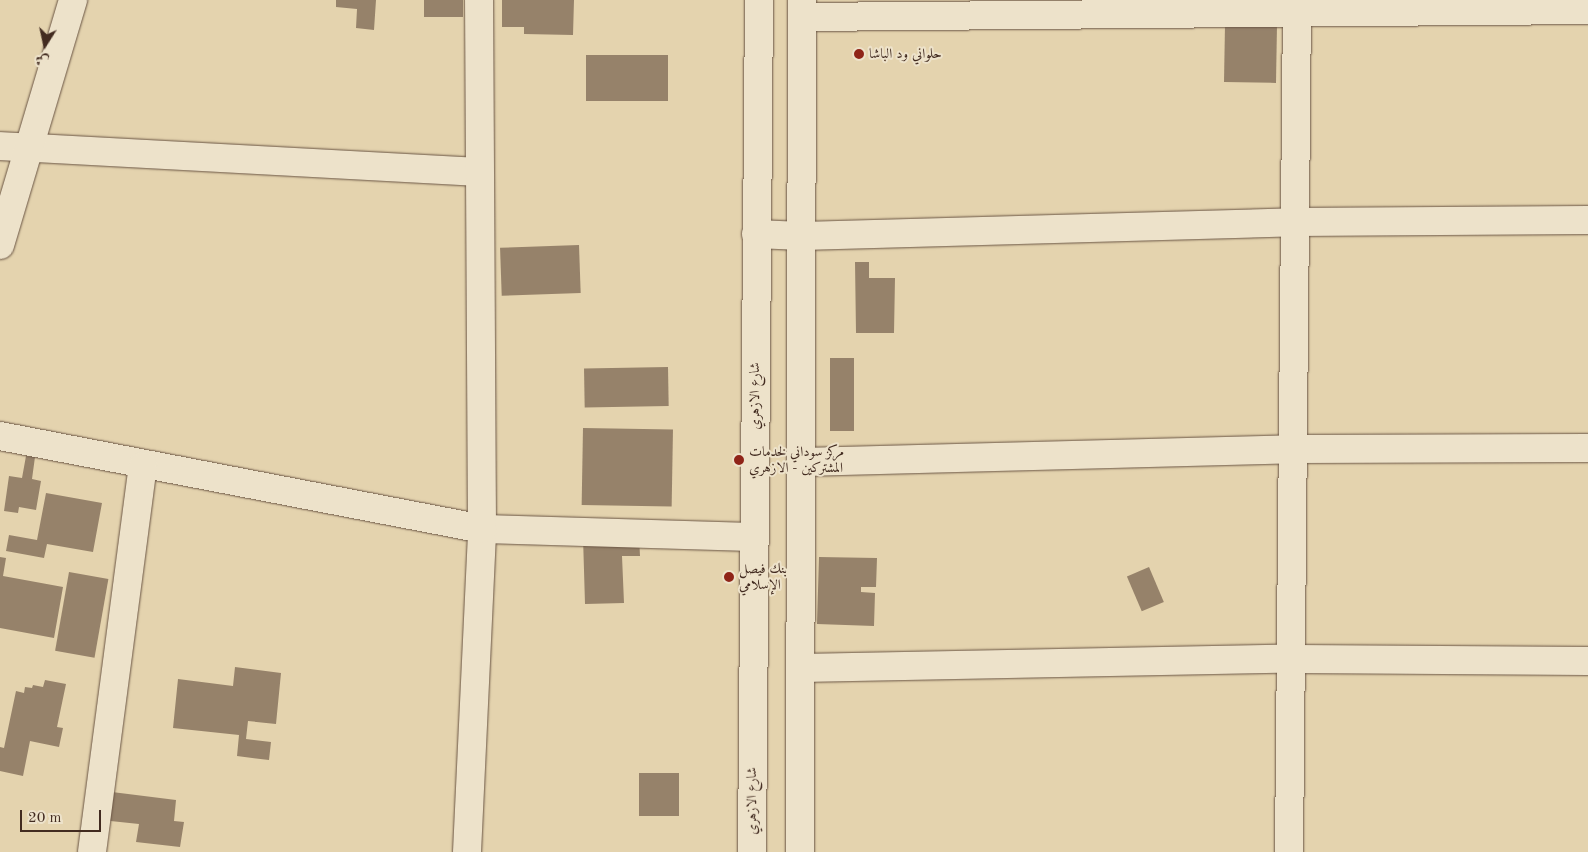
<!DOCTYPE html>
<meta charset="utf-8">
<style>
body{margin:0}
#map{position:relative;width:1588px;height:852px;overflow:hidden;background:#e4d3ae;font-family:"Old Standard TT",Amiri,serif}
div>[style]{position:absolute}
.building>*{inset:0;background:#96826a;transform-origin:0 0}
.roads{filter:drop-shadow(0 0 1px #6a5544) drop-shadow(0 0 1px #6a5544)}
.minor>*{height:28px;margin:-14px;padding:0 14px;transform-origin:14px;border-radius:14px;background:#ede2ca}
.tertiary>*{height:28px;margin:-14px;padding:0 14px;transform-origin:14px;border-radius:14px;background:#ede2ca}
.dots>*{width:14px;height:14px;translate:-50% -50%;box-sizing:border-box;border:2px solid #ede2ca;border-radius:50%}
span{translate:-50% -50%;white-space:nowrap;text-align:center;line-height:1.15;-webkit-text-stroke:4px #ede2ca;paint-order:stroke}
.poi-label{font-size:14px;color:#422b20}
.left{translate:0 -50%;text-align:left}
.street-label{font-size:14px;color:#422b20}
.north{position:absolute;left:20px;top:20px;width:50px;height:50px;-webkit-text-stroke:4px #ede2ca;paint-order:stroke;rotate:190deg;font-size:14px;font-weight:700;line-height:20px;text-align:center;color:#422b20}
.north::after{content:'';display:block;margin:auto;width:18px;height:22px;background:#422b20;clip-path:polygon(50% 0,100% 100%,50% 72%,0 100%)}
.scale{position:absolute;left:20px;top:810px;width:81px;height:22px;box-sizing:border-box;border:2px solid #422b20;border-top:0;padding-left:6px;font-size:15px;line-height:18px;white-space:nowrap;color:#422b20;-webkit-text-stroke:4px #ede2ca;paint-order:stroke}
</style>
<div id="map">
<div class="building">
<div style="clip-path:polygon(336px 0,376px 0,374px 30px,356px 28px,357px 9px,336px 7px)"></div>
<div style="left:424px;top:0;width:39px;height:17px"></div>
<div style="clip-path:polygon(502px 0,574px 0,573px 35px,524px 34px,524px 27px,502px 27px)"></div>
<div style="left:1225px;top:25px;width:52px;height:57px;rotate:1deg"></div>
<div style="left:586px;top:55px;width:82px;height:46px"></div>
<div style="left:579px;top:245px;width:48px;height:79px;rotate:88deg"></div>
<div style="clip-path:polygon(855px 262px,869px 262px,869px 278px,895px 278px,894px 333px,856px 333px)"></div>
<div style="left:830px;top:358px;width:24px;height:73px"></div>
<div style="left:668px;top:367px;width:39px;height:84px;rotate:89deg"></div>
<div style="left:583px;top:428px;width:90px;height:77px;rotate:1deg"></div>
<div style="clip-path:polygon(26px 456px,35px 457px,32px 479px,41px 481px,36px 510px,19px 507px,18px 513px,4px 511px,9px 476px,22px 478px)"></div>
<div style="clip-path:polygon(46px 493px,102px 503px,93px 552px,47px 544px,44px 558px,6px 551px,9px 535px,37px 540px)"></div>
<div style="clip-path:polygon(639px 536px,640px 556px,622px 556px,624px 603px,585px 604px,583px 537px)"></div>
<div style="clip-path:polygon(0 557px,6px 558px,3px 576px,63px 587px,54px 638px,0 628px)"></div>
<div style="clip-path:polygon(819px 557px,877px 558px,876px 587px,861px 587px,861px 592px,875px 593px,874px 626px,817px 624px)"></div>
<div style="left:1149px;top:567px;width:38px;height:24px;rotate:67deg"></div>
<div style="left:69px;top:572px;width:40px;height:80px;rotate:10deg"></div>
<div style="clip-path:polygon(235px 667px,281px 673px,276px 724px,248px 721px,246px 739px,271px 742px,269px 760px,237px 756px,239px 735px,173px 728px,178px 679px,233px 686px)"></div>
<div style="clip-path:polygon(45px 680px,66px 684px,57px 727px,63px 728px,59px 747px,30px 741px,23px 776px,0 771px,0 747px,4px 748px,16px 691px,24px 693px,25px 687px,32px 688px,33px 685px,43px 687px)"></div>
<div style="left:639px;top:773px;width:40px;height:43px"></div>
<div style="clip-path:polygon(104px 791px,176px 800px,174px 821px,184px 822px,180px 847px,136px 842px,139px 824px,101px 820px)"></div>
</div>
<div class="roads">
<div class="minor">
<div style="left:802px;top:17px;width:786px;rotate:-0.51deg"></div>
<div style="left:0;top:146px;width:480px;rotate:3.1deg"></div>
<div style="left:756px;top:234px;width:46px;rotate:2.5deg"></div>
<div style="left:802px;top:236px;width:493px;rotate:-1.6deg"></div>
<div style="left:1295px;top:222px;width:293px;rotate:-0.4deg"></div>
<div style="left:0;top:245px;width:256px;rotate:-73.4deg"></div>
<div style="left:0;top:436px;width:491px;rotate:10.9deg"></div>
<div style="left:482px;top:529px;width:272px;rotate:1.7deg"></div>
<div style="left:803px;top:462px;width:490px;rotate:-1.5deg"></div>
<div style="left:1293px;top:449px;width:295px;rotate:-0.2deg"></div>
<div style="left:801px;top:668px;width:490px;rotate:-1.1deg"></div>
<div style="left:1291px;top:659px;width:297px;rotate:0.4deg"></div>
<div style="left:92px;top:852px;width:389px;rotate:-82.5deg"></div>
<div style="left:467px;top:852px;width:323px;rotate:-87.3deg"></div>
<div style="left:482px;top:529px;width:529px;rotate:-90.32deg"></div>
<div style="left:1289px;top:852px;width:852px;rotate:-89.46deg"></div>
</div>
<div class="tertiary">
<div style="left:752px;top:852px;width:852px;rotate:-89.53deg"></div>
<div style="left:800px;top:852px;width:852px;rotate:-89.87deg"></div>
</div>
</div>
<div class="dots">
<div style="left:859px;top:54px;background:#8f2418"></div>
<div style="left:739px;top:460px;background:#8f2418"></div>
<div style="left:729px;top:577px;background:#8f2418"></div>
</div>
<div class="poi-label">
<span class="left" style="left:869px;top:54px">حلواني ود الباشا</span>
<span class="left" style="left:749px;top:460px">مركز سوداني لخدمات<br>المشتركين - الازهري</span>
<span class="left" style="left:739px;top:577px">بنك فيصل<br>الإسلامي</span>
</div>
<div class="street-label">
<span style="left:755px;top:396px;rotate:-90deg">شارع الازهري</span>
<span style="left:752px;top:801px;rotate:-90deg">شارع الازهري</span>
</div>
<div class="north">ش</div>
<div class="scale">20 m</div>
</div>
